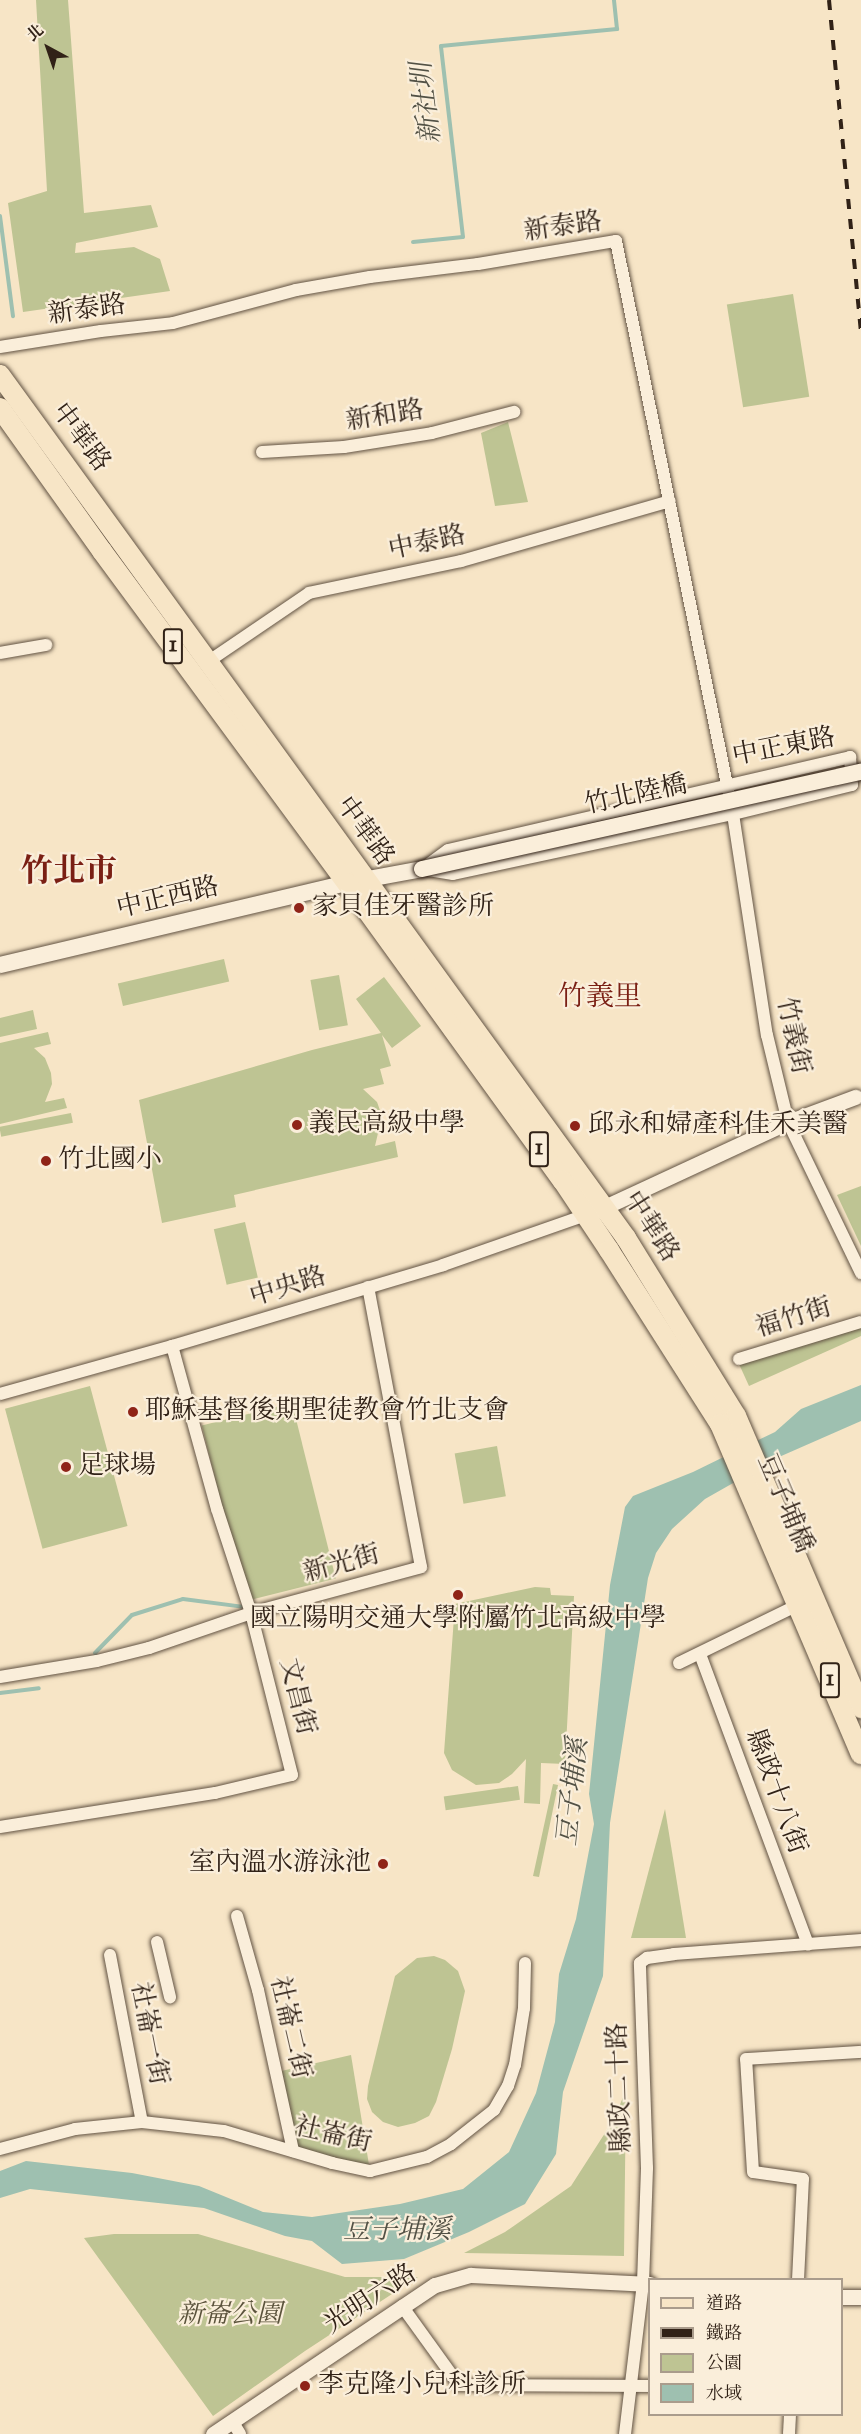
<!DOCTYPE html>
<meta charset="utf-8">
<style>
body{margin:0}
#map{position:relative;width:861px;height:2434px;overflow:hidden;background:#f7e5c6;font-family:"Sorts Mill Goudy","Noto Serif TC",serif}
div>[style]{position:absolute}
.green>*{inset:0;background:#bec493;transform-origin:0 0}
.water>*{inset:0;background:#9ec0b0}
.stream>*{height:4px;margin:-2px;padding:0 2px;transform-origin:2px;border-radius:2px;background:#9ec0b0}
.roads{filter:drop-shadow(0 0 2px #625343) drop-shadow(0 0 2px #625343)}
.minor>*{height:12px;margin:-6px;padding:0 6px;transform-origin:6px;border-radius:6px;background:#faeeda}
.tertiary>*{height:15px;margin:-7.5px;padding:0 7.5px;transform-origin:7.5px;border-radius:7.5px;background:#faeeda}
.secondary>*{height:16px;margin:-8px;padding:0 8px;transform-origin:8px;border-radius:8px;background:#faeeda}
.primary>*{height:20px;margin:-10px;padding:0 10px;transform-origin:10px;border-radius:10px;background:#f7e5c6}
.rail>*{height:4px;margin-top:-2px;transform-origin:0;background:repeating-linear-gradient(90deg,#312217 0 10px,transparent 0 20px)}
.bridges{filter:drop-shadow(0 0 2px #312217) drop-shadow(0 0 2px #312217)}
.secondary-bridge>*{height:16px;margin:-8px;padding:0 8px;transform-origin:8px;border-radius:8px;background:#faeeda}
.dots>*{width:16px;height:16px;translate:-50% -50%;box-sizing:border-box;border:3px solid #faeeda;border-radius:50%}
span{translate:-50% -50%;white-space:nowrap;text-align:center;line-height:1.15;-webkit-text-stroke:4.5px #faeeda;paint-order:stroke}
.shield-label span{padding:2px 4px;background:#faeeda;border:2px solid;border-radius:4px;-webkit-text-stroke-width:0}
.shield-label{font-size:24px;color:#312217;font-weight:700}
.street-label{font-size:26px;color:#312217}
.poi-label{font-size:26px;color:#312217}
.left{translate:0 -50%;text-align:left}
.right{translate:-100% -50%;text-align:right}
.park-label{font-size:26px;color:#5b533c;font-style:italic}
.water-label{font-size:27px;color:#525145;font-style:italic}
.quarter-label{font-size:28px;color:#7a1f14}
.district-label{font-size:32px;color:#7a1f14;font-weight:700}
.legend{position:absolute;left:648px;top:2278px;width:195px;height:138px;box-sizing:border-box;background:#faeeda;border:2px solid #aa9c8c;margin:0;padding:8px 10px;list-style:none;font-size:18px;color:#312217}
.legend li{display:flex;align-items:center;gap:12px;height:30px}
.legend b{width:30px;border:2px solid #aa9c8c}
.north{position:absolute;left:18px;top:18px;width:60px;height:60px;-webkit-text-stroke:4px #faeeda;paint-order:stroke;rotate:320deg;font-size:16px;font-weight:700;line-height:24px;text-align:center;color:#312217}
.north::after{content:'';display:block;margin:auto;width:21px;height:27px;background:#312217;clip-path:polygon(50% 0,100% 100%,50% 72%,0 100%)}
</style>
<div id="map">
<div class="green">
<div style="clip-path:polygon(36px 0,68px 0,84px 213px,151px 205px,158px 227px,76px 243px,75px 253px,134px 247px,160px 259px,170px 291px,23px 312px,8px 203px,47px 191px)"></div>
<div style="left:793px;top:294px;width:104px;height:67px;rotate:81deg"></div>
<div style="clip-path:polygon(508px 422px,528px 502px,495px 506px,481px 433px)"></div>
<div style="left:224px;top:959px;width:23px;height:109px;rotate:77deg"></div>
<div style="left:339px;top:975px;width:51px;height:29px;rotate:80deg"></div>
<div style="clip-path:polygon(384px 977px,421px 1026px,392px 1048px,382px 1035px,391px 1066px,380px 1069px,384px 1084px,363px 1089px,377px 1102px,382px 1116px,375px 1146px,395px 1141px,398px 1157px,234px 1195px,236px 1207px,162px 1223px,139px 1100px,312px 1050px,381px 1033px,356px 999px)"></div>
<div style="clip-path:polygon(33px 1010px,37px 1029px,0 1037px,0 1018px)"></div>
<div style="clip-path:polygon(48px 1032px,51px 1044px,34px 1048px,45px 1058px,51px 1073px,52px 1084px,45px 1102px,64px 1098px,67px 1108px,0 1124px,0 1043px)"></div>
<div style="left:71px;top:1113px;width:10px;height:73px;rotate:79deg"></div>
<div style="clip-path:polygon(861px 1186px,861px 1246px,837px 1195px)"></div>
<div style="left:245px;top:1222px;width:57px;height:32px;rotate:77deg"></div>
<div style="clip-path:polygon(861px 1328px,861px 1336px,749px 1386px,739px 1364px)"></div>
<div style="left:90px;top:1386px;width:145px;height:88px;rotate:75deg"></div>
<div style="left:292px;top:1403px;width:181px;height:93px;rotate:76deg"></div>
<div style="left:497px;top:1446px;width:51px;height:43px;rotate:80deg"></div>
<div style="clip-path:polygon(535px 1587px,550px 1588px,551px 1595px,574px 1596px,565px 1764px,541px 1763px,540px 1804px,524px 1803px,526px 1759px,512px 1774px,499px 1783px,476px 1785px,452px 1770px,444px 1753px,455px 1604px)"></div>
<div style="clip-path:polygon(553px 1784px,558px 1785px,539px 1877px,533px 1876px)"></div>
<div style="left:518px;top:1786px;width:14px;height:75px;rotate:82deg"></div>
<div style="clip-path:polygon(665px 1809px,686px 1938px,631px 1938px)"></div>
<div style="clip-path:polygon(434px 1956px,445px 1960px,458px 1971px,465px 1991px,452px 2049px,436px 2102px,429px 2116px,415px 2123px,398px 2127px,383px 2122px,372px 2112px,367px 2099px,368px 2086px,395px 1976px,417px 1958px)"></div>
<div style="clip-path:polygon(351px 2055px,370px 2171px,293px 2151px,277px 2072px)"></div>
<div style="clip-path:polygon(626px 2090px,624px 2256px,464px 2253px,505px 2232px,571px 2186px,614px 2119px)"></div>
<div style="clip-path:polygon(114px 2234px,198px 2234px,345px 2277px,418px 2277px,305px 2351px,213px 2416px,84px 2238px)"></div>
</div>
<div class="water">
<div style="clip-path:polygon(861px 1385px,861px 1421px,779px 1457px,705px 1499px,672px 1529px,656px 1553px,648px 1578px,610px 1823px,603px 1976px,563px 2092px,556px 2154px,525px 2204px,469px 2232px,404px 2259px,342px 2264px,312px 2241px,285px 2236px,204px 2208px,30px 2189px,0 2198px,0 2171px,26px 2161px,132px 2173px,199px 2186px,263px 2212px,312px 2217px,400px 2204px,463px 2189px,509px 2152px,536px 2093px,555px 2022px,559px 1974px,576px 1919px,594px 1824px,589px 1794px,610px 1585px,625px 1507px,633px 1496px,693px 1472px,775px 1432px,801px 1409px)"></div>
</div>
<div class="stream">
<div style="left:0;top:216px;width:101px;rotate:82.6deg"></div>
<div style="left:413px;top:242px;width:50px;rotate:-5.7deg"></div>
<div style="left:463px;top:237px;width:192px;rotate:-96.6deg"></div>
<div style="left:441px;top:46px;width:177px;rotate:-5.5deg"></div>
<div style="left:617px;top:29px;width:29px;rotate:-96deg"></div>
<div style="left:95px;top:1653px;width:53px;rotate:-45.8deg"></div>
<div style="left:132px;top:1615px;width:53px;rotate:-17.4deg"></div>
<div style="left:183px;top:1599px;width:63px;rotate:7.4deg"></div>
<div style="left:0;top:1693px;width:39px;rotate:-7deg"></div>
</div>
<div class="roads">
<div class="minor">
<div style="left:0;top:347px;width:102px;rotate:-9deg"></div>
<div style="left:101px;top:331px;width:72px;rotate:-6.3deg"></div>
<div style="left:173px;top:323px;width:127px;rotate:-15deg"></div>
<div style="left:296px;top:290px;width:75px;rotate:-10deg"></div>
<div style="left:370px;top:277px;width:109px;rotate:-6.9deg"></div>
<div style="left:478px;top:264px;width:140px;rotate:-9.5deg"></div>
<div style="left:616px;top:241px;width:585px;rotate:78.46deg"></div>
<div style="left:733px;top:814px;width:224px;rotate:81.3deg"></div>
<div style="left:767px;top:1035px;width:89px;rotate:76.4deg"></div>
<div style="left:788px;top:1122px;width:168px;rotate:64.2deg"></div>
<div style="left:262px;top:452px;width:82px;rotate:-3.5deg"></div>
<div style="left:344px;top:447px;width:89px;rotate:-9deg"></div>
<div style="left:432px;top:433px;width:85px;rotate:-14.4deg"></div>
<div style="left:0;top:653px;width:47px;rotate:-9.9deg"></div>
<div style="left:209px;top:661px;width:121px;rotate:-34.2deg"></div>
<div style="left:309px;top:593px;width:155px;rotate:-11.9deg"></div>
<div style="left:461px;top:561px;width:217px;rotate:-16deg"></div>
<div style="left:850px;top:757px;width:28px;rotate:86deg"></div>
<div style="left:852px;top:785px;width:122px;rotate:166.3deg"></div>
<div style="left:733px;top:814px;width:286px;rotate:167.9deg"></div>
<div style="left:453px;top:874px;width:31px;rotate:-171deg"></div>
<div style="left:422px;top:869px;width:32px;rotate:-36deg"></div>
<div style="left:448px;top:850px;width:413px;rotate:-13deg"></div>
<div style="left:739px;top:1359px;width:127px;rotate:-16.9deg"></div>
<div style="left:0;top:1394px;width:179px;rotate:-15.6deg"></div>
<div style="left:172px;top:1346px;width:283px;rotate:-16.6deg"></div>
<div style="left:443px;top:1265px;width:151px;rotate:-19.3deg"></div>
<div style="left:700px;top:1654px;width:310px;rotate:69.6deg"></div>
<div style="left:679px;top:1663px;width:137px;rotate:-26deg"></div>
<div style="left:0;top:1677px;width:98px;rotate:-9.4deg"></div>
<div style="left:97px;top:1661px;width:54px;rotate:-14deg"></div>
<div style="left:149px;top:1648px;width:108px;rotate:-18.9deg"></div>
<div style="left:251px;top:1613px;width:176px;rotate:-15.1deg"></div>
<div style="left:421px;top:1567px;width:285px;rotate:-100.7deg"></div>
<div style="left:0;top:1827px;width:218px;rotate:-9deg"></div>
<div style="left:215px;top:1793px;width:79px;rotate:-13.2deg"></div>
<div style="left:292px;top:1775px;width:167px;rotate:-104.2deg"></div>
<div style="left:251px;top:1613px;width:109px;rotate:-108.1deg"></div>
<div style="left:217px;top:1509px;width:169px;rotate:-105.4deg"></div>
<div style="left:237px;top:1916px;width:77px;rotate:74.2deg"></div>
<div style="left:258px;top:1990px;width:165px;rotate:77.7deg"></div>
<div style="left:157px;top:1942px;width:57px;rotate:76.7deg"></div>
<div style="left:110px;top:1955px;width:170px;rotate:79.2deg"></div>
<div style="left:0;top:2149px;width:78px;rotate:-14.9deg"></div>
<div style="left:75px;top:2129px;width:67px;rotate:-6deg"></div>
<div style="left:142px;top:2122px;width:82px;rotate:6.3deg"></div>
<div style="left:224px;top:2131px;width:113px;rotate:16.5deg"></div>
<div style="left:332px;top:2163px;width:39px;rotate:12deg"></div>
<div style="left:370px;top:2171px;width:59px;rotate:-13.8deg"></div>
<div style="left:427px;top:2157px;width:27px;rotate:-28deg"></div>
<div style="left:451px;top:2144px;width:55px;rotate:-38.3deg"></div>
<div style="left:494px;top:2110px;width:28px;rotate:-60deg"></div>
<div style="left:508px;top:2086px;width:22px;rotate:-72deg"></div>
<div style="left:515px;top:2065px;width:58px;rotate:-81deg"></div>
<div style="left:524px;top:2008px;width:45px;rotate:-88.7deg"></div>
<div style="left:798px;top:2280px;width:101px;rotate:-87.2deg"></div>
<div style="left:803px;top:2179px;width:50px;rotate:-172deg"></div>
<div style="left:753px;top:2172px;width:113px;rotate:-93.5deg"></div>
<div style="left:746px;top:2059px;width:115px;rotate:-3.5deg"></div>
<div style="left:402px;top:2306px;width:97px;rotate:54.2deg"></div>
<div style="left:459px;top:2385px;width:191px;rotate:0.3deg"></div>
<div style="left:232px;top:2421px;width:15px;rotate:58deg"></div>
<div style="left:625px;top:2434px;width:152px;rotate:-83.2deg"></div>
<div style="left:643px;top:2283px;width:115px;rotate:-88deg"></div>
<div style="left:647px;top:2168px;width:205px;rotate:-92deg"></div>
<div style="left:640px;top:1963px;width:9px;rotate:-36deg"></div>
<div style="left:647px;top:1958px;width:27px;rotate:-8deg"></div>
<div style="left:674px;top:1954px;width:188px;rotate:-4.3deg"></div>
<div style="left:789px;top:2434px;width:20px;rotate:-87deg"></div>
</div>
<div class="tertiary">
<div style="left:594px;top:1212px;width:214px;rotate:-24.9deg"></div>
<div style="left:788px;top:1122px;width:72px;rotate:-20.5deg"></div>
<div style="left:842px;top:2297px;width:19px"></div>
<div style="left:213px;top:2434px;width:267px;rotate:-33.9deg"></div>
<div style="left:435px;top:2285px;width:37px;rotate:-16deg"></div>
<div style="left:471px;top:2275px;width:179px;rotate:2.9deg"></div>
</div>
<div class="secondary">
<div style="left:0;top:965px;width:357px;rotate:-13.3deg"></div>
<div style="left:347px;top:883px;width:76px;rotate:-10.6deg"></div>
</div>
<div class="primary">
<div style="left:0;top:375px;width:1066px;rotate:54.04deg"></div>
<div style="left:626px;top:1238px;width:209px;rotate:58.3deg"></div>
<div style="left:736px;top:1416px;width:318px;rotate:66.8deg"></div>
<div style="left:0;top:408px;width:176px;rotate:54.5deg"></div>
<div style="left:102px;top:551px;width:413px;rotate:53.6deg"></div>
<div style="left:347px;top:883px;width:368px;rotate:54.1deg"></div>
<div style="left:563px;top:1181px;width:83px;rotate:56.3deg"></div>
<div style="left:609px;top:1250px;width:206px;rotate:57.5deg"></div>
<div style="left:720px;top:1424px;width:359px;rotate:66.9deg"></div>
</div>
</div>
<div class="rail">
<div style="left:829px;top:0;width:332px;rotate:84.5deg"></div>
</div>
<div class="bridges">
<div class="secondary-bridge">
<div style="left:422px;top:869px;width:450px;rotate:-12.5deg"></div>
</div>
</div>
<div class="dots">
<div style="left:299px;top:908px;background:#8f2418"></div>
<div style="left:297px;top:1125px;background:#8f2418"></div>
<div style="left:575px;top:1126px;background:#8f2418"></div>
<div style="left:46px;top:1161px;background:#8f2418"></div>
<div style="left:133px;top:1412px;background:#8f2418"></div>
<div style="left:66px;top:1467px;background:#8f2418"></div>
<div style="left:458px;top:1595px;background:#8f2418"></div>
<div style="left:383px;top:1864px;background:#8f2418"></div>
<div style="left:305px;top:2386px;background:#8f2418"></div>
</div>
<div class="shield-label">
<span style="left:173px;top:646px">1</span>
<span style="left:539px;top:1149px">1</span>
<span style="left:830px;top:1680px">1</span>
</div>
<div class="street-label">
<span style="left:563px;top:228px;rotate:-8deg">新泰路</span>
<span style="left:87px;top:311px;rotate:-8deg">新泰路</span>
<span style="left:385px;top:417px;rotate:-9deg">新和路</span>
<span style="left:80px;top:438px;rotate:53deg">中華路</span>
<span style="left:427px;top:544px;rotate:-12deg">中泰路</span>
<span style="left:784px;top:748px;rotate:-11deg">中正東路</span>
<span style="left:636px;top:796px;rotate:-12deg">竹北陸橋</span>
<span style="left:364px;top:832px;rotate:54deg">中華路</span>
<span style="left:168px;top:899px;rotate:-13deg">中正西路</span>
<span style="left:792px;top:1036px;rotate:78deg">竹義街</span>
<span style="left:650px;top:1227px;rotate:57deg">中華路</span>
<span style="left:288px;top:1288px;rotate:-17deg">中央路</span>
<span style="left:794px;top:1319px;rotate:-17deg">福竹街</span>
<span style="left:784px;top:1504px;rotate:67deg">豆子埔橋</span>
<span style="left:342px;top:1565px;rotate:-15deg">新光街</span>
<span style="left:296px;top:1697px;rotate:76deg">文昌街</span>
<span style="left:775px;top:1792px;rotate:70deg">縣政十八街</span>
<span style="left:289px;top:2028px;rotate:77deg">社崙二街</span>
<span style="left:148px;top:2034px;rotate:79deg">社崙一街</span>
<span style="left:621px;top:2088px;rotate:-92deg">縣政二十路</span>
<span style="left:333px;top:2136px;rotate:13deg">社崙街</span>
<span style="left:371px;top:2300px;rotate:-33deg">光明六路</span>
</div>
<div class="poi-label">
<span class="left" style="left:312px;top:908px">家貝佳牙醫診所</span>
<span class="left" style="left:309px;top:1125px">義民高級中學</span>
<span class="left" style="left:588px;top:1126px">邱永和婦產科佳禾美醫</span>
<span class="left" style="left:58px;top:1161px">竹北國小</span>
<span class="left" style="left:145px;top:1412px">耶穌基督後期聖徒教會竹北支會</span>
<span class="left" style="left:78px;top:1467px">足球場</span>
<span style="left:458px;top:1620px">國立陽明交通大學附屬竹北高級中學</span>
<span class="right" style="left:371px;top:1864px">室內溫水游泳池</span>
<span class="left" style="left:318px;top:2386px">李克隆小兒科診所</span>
</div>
<div class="park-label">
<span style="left:230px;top:2316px">新崙公園</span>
</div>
<div class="water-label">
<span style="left:428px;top:103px;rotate:-97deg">新社圳</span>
<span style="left:574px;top:1792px;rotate:-84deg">豆子埔溪</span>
<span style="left:397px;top:2232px">豆子埔溪</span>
</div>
<div class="quarter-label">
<span style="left:600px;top:998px">竹義里</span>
</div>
<div class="district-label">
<span style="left:69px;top:873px">竹北市</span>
</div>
<ul class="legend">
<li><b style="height:8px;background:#f7e5c6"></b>道路</li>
<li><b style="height:8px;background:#312217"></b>鐵路</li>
<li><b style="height:16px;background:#bec493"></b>公園</li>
<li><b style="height:16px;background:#9ec0b0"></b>水域</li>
</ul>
<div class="north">北</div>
</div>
